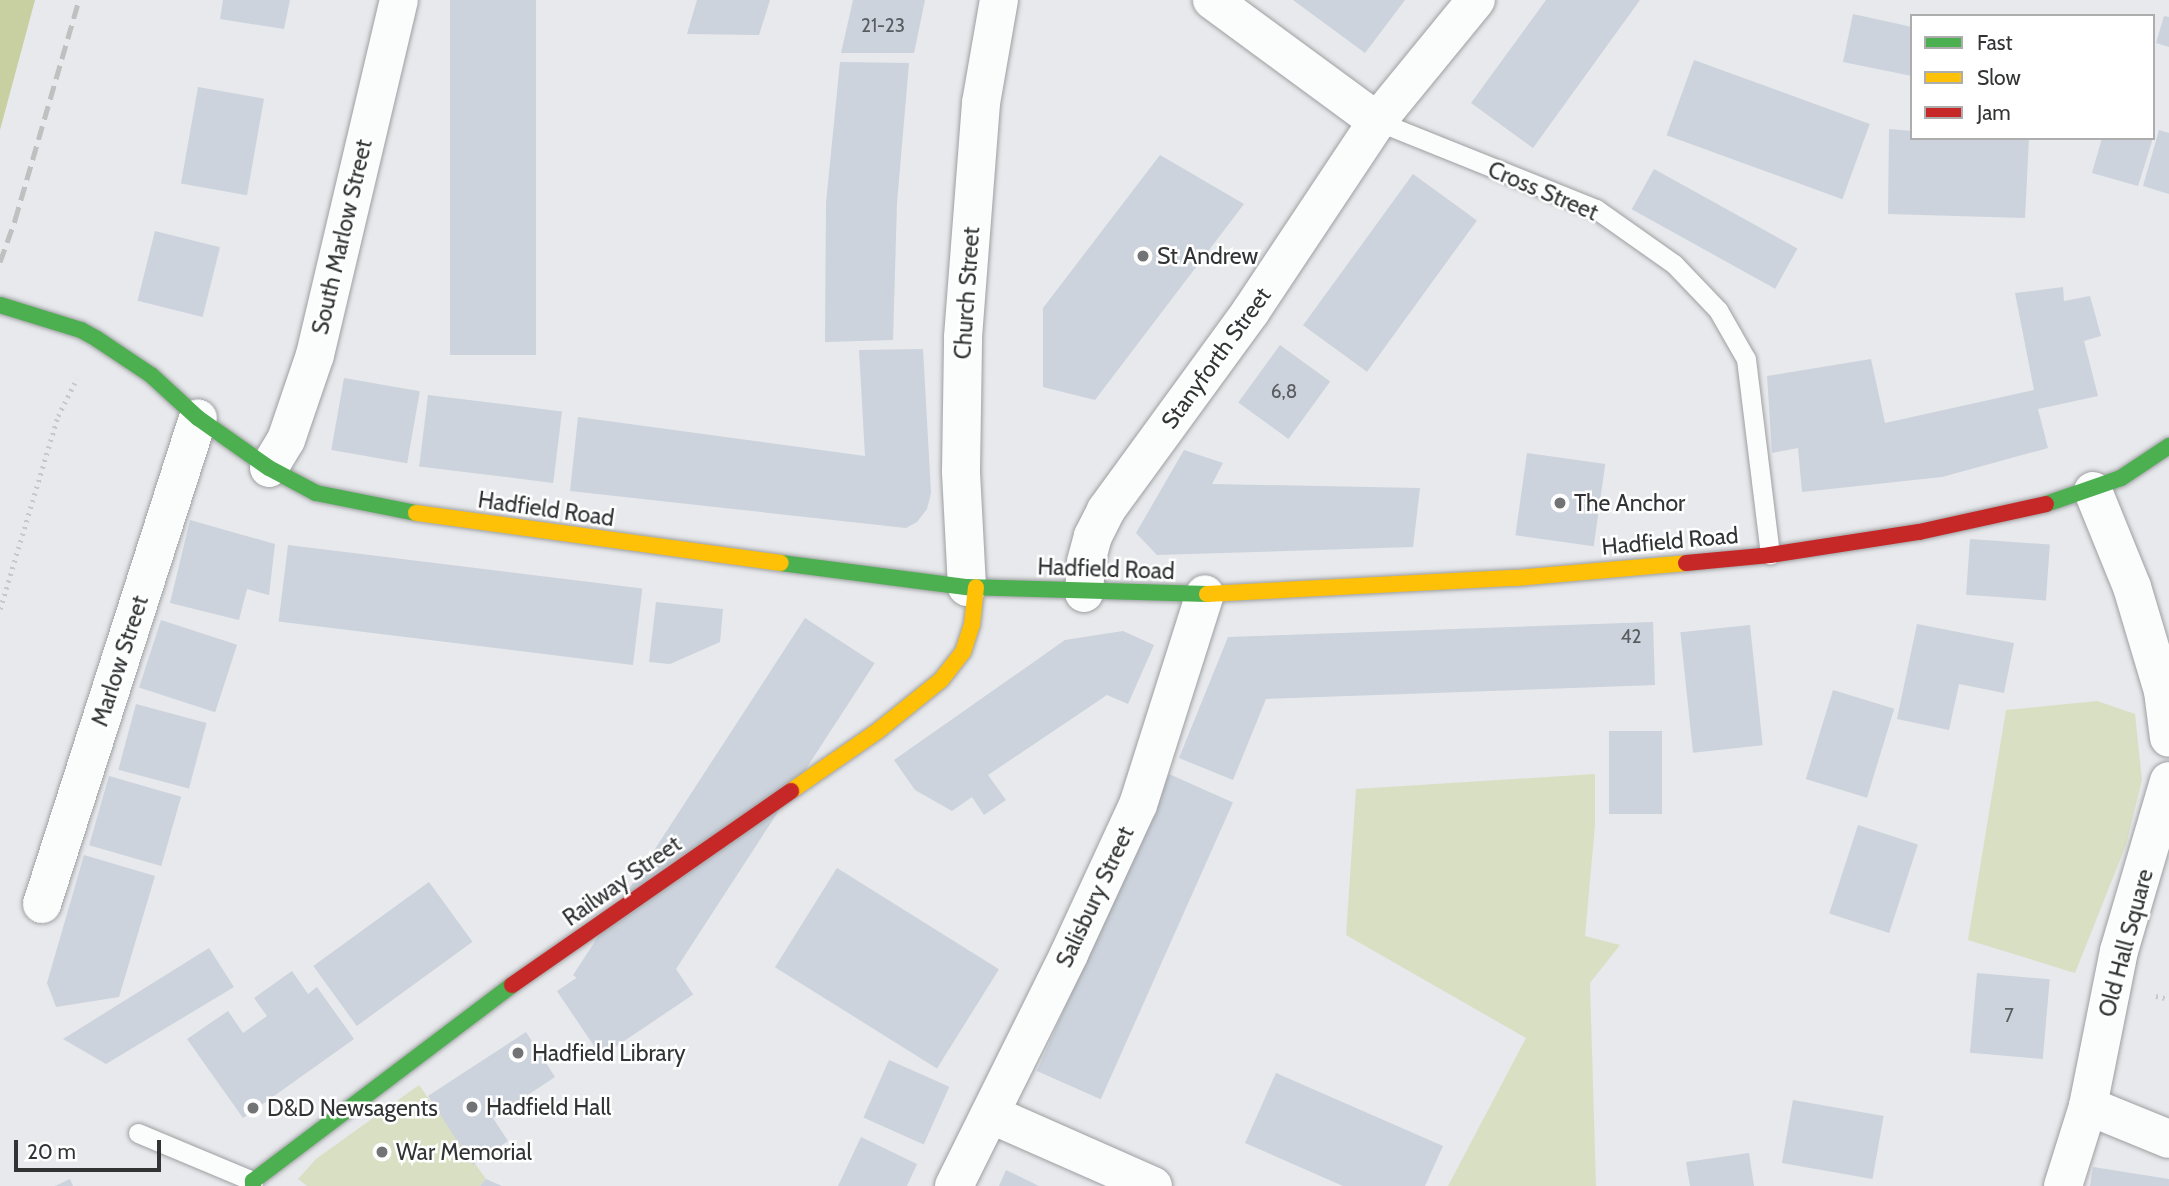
<!DOCTYPE html>
<style>
body{margin:0}
#map{position:relative;width:2169px;height:1186px;overflow:hidden;background:#e7e9ec;font-family:Cabin,sans-serif}
div>[style]{position:absolute}
.green>*{inset:0;background:#d9dfc3}
.forest>*{inset:0;background:#c8d0a2}
.building>*{inset:0;background:#ccd3dc;transform-origin:0 0}
.path>*{height:4.5px;margin-top:-2.25px;transform-origin:0;background:repeating-linear-gradient(90deg,#c8c8c9 0 2px,transparent 0 7px)}
.roads{filter:drop-shadow(0 0 2px #9e9fa1) drop-shadow(0 0 2px #9e9fa1)}
.lane>*{height:19px;margin:-9.5px;padding:0 9.5px;transform-origin:9.5px;border-radius:9.5px;background:#fbfcfc}
.street>*{height:38px;margin:-19px;padding:0 19px;transform-origin:19px;border-radius:19px;background:#fbfcfc}
.fast>*{height:16px;margin:-8px;padding:0 8px;transform-origin:8px;border-radius:8px;background:#4caf50}
.slow>*{height:16px;margin:-8px;padding:0 8px;transform-origin:8px;border-radius:8px;background:#ffc107}
.jam>*{height:16px;margin:-8px;padding:0 8px;transform-origin:8px;border-radius:8px;background:#c62828}
.rail>*{height:5px;margin-top:-2.5px;transform-origin:0;background:repeating-linear-gradient(90deg,#c0c0c1 0 14px,transparent 0 21px)}
.dots>*{width:19px;height:19px;translate:-50% -50%;box-sizing:border-box;border:4px solid #fff;border-radius:50%}
span{translate:-50% -50%;white-space:nowrap;text-align:center;line-height:1.15;-webkit-text-stroke:5px #fff;paint-order:stroke}
.number-label{font-size:19px;color:#5a5d60}
.number-label span{-webkit-text-stroke-width:0}
.street-label{font-size:23px;color:#323334}
.poi-label{font-size:23px;color:#323334}
.left{translate:0 -50%;text-align:left}
.legend{position:absolute;left:1910px;top:14px;width:245px;height:126px;box-sizing:border-box;background:#fff;border:2px solid #adadae;margin:0;padding:9px 12px;list-style:none;font-size:21px;color:#323334}
.legend li{display:flex;align-items:center;gap:14px;height:35px}
.legend b{width:35px;border:2px solid #adadae}
.scale{position:absolute;left:14px;top:1140px;width:147px;height:32px;box-sizing:border-box;border:4px solid #323334;border-top:0;padding-left:9px;font-size:21px;line-height:24px;white-space:nowrap;color:#323334;-webkit-text-stroke:5px #fff;paint-order:stroke}
</style>
<div id="map">
<div class="green">
<div style="clip-path:polygon(2097px 701px,2135px 714px,2142px 780px,2126px 845px,2075px 973px,1968px 940px,2006px 710px)"></div>
<div style="clip-path:polygon(1595px 774px,1595px 825px,1585px 936px,1620px 945px,1590px 983px,1596px 1186px,1448px 1186px,1526px 1038px,1346px 935px,1356px 789px)"></div>
<div style="clip-path:polygon(419px 1085px,486px 1179px,480px 1186px,307px 1186px,298px 1179px,316px 1159px)"></div>
</div>
<div class="forest">
<div style="clip-path:polygon(0 0,35px 0,0 130px)"></div>
</div>
<div class="building">
<div style="clip-path:polygon(223px 0,290px 0,284px 29px,220px 19px)"></div>
<div style="left:450px;top:0;width:86px;height:355px"></div>
<div style="clip-path:polygon(697px 0,770px 0,759px 35px,687px 34px)"></div>
<div style="clip-path:polygon(853px 0,925px 0,914px 53px,841px 53px)"></div>
<div style="clip-path:polygon(1293px 0,1405px 0,1365px 53px)"></div>
<div style="clip-path:polygon(1546px 0,1640px 0,1533px 148px,1471px 103px)"></div>
<div style="clip-path:polygon(1853px 14px,1912px 27px,1912px 76px,1843px 62px)"></div>
<div style="clip-path:polygon(2164px 16px,2169px 17px,2169px 47px,2156px 43px)"></div>
<div style="left:1694px;top:60px;width:187px;height:80px;rotate:20deg"></div>
<div style="clip-path:polygon(840px 62px,909px 63px,897px 203px,893px 340px,825px 342px,826px 203px)"></div>
<div style="left:198px;top:87px;width:67px;height:98px;rotate:10deg"></div>
<div style="clip-path:polygon(1889px 129px,1912px 131px,1912px 138px,2029px 138px,2025px 218px,1888px 214px)"></div>
<div style="clip-path:polygon(2159px 130px,2169px 133px,2169px 194px,2143px 186px)"></div>
<div style="clip-path:polygon(2102px 138px,2153px 138px,2138px 186px,2092px 173px)"></div>
<div style="clip-path:polygon(1160px 155px,1244px 204px,1095px 400px,1043px 387px,1043px 308px)"></div>
<div style="left:1654px;top:169px;width:164px;height:46px;rotate:29deg"></div>
<div style="left:1413px;top:174px;width:79px;height:187px;rotate:36deg"></div>
<div style="left:155px;top:231px;width:67px;height:72px;rotate:14deg"></div>
<div style="clip-path:polygon(2063px 287px,2064px 301px,2090px 296px,2101px 336px,2084px 341px,2098px 396px,2038px 409px,2048px 448px,1942px 477px,1802px 492px,1798px 448px,1772px 453px,1767px 376px,1871px 359px,1885px 423px,2034px 390px,2015px 293px)"></div>
<div style="left:1280px;top:345px;width:62px;height:71px;rotate:36deg"></div>
<div style="clip-path:polygon(923px 349px,931px 493px,927px 509px,917px 522px,906px 528px,570px 491px,578px 417px,865px 456px,859px 350px)"></div>
<div style="left:344px;top:378px;width:77px;height:73px;rotate:10deg"></div>
<div style="left:428px;top:395px;width:135px;height:72px;rotate:7deg"></div>
<div style="clip-path:polygon(1184px 450px,1223px 463px,1212px 484px,1420px 488px,1413px 547px,1157px 555px,1136px 533px)"></div>
<div style="left:1527px;top:453px;width:79px;height:83px;rotate:8deg"></div>
<div style="clip-path:polygon(190px 520px,275px 544px,269px 595px,247px 589px,239px 620px,170px 603px)"></div>
<div style="left:1970px;top:539px;width:80px;height:56px;rotate:4deg"></div>
<div style="left:288px;top:545px;width:357px;height:77px;rotate:7deg"></div>
<div style="clip-path:polygon(656px 602px,723px 609px,720px 642px,670px 664px,649px 662px)"></div>
<div style="left:805px;top:618px;width:83px;height:426px;rotate:33deg"></div>
<div style="left:161px;top:620px;width:80px;height:71px;rotate:18deg"></div>
<div style="clip-path:polygon(1653px 622px,1655px 685px,1266px 699px,1233px 780px,1179px 758px,1228px 637px)"></div>
<div style="clip-path:polygon(1917px 624px,2014px 643px,2004px 693px,1959px 684px,1949px 730px,1897px 719px)"></div>
<div style="left:1750px;top:625px;width:121px;height:70px;rotate:84deg"></div>
<div style="clip-path:polygon(1123px 631px,1154px 645px,1128px 704px,1107px 695px,988px 775px,1006px 800px,984px 815px,972px 797px,952px 811px,915px 790px,894px 760px,1065px 640px)"></div>
<div style="left:1833px;top:690px;width:64px;height:93px;rotate:17deg"></div>
<div style="left:136px;top:704px;width:73px;height:68px;rotate:15deg"></div>
<div style="left:1609px;top:731px;width:53px;height:83px"></div>
<div style="left:1169px;top:774px;width:70px;height:325px;rotate:24deg"></div>
<div style="left:109px;top:776px;width:75px;height:72px;rotate:16deg"></div>
<div style="left:1858px;top:825px;width:63px;height:93px;rotate:18deg"></div>
<div style="clip-path:polygon(84px 855px,155px 876px,119px 997px,56px 1007px,47px 983px)"></div>
<div style="left:837px;top:868px;width:191px;height:117px;rotate:32deg"></div>
<div style="left:429px;top:882px;width:74px;height:143px;rotate:54deg"></div>
<div style="left:649px;top:929px;width:79px;height:111px;rotate:56deg"></div>
<div style="clip-path:polygon(209px 948px,234px 987px,106px 1064px,63px 1039px)"></div>
<div style="clip-path:polygon(292px 971px,308px 994px,317px 987px,354px 1039px,243px 1118px,187px 1039px,228px 1011px,243px 1033px,267px 1016px,254px 998px)"></div>
<div style="left:1977px;top:973px;width:73px;height:80px;rotate:5deg"></div>
<div style="clip-path:polygon(526px 1032px,555px 1077px,493px 1118px,508px 1141px,473px 1165px,428px 1096px)"></div>
<div style="left:889px;top:1060px;width:66px;height:63px;rotate:24deg"></div>
<div style="clip-path:polygon(1276px 1073px,1443px 1146px,1425px 1186px,1343px 1186px,1245px 1143px)"></div>
<div style="left:1793px;top:1100px;width:92px;height:64px;rotate:10deg"></div>
<div style="clip-path:polygon(861px 1137px,917px 1164px,907px 1186px,838px 1186px)"></div>
<div style="clip-path:polygon(1749px 1153px,1754px 1186px,1690px 1186px,1686px 1162px)"></div>
<div style="clip-path:polygon(2093px 1167px,2169px 1179px,2169px 1186px,2090px 1186px)"></div>
<div style="clip-path:polygon(1006px 1170px,1039px 1186px,999px 1186px)"></div>
<div style="clip-path:polygon(70px 1179px,73px 1186px,55px 1186px)"></div>
<div style="clip-path:polygon(486px 1179px,502px 1186px,480px 1186px)"></div>
</div>
<div class="path">
<div style="left:0;top:609px;width:202px;rotate:-73.3deg"></div>
<div style="left:58px;top:416px;width:42px;rotate:-63.4deg"></div>
<div style="left:2156px;top:996px;width:13px;rotate:13deg"></div>
</div>
<div class="roads">
<div class="lane">
<div style="left:1377px;top:121px;width:236px;rotate:21.9deg"></div>
<div style="left:1596px;top:209px;width:95px;rotate:35.2deg"></div>
<div style="left:1674px;top:264px;width:64px;rotate:46.3deg"></div>
<div style="left:1718px;top:310px;width:56px;rotate:60.3deg"></div>
<div style="left:1746px;top:359px;width:197px;rotate:83deg"></div>
<div style="left:138px;top:1133px;width:125px;rotate:22.7deg"></div>
</div>
<div class="street">
<div style="left:1212px;top:0;width:205px;rotate:36.3deg"></div>
<div style="left:269px;top:468px;width:33px;rotate:-59deg"></div>
<div style="left:286px;top:440px;width:90px;rotate:-71.2deg"></div>
<div style="left:315px;top:355px;width:365px;rotate:-76.7deg"></div>
<div style="left:2093px;top:491px;width:104px;rotate:67.9deg"></div>
<div style="left:2132px;top:587px;width:109px;rotate:73.4deg"></div>
<div style="left:2163px;top:691px;width:47px;rotate:82.7deg"></div>
<div style="left:967px;top:587px;width:116px;rotate:-93deg"></div>
<div style="left:961px;top:471px;width:134px;rotate:-89.1deg"></div>
<div style="left:963px;top:337px;width:235px;rotate:-85.6deg"></div>
<div style="left:981px;top:103px;width:105px;rotate:-80.1deg"></div>
<div style="left:1084px;top:593px;width:31px;rotate:-86deg"></div>
<div style="left:1086px;top:562px;width:27px;rotate:-75deg"></div>
<div style="left:1093px;top:536px;width:29px;rotate:-63deg"></div>
<div style="left:1106px;top:510px;width:246px;rotate:-53.9deg"></div>
<div style="left:1251px;top:311px;width:228px;rotate:-56.4deg"></div>
<div style="left:1377px;top:121px;width:156px;rotate:-50.7deg"></div>
<div style="left:42px;top:904px;width:510px;rotate:-72.2deg"></div>
<div style="left:2088px;top:1106px;width:87px;rotate:22.2deg"></div>
<div style="left:990px;top:1114px;width:178px;rotate:23.8deg"></div>
<div style="left:954px;top:1186px;width:259px;rotate:-63.6deg"></div>
<div style="left:1069px;top:954px;width:164px;rotate:-65.2deg"></div>
<div style="left:1138px;top:805px;width:221px;rotate:-72.4deg"></div>
<div style="left:2063px;top:1186px;width:84px;rotate:-72.6deg"></div>
<div style="left:2088px;top:1106px;width:158px;rotate:-78.7deg"></div>
<div style="left:2119px;top:951px;width:177px;rotate:-73.6deg"></div>
</div>
<div class="fast">
<div style="left:0;top:305px;width:85px;rotate:17.2deg"></div>
<div style="left:81px;top:330px;width:18px;rotate:29deg"></div>
<div style="left:97px;top:339px;width:65px;rotate:33.7deg"></div>
<div style="left:151px;top:375px;width:64px;rotate:42.5deg"></div>
<div style="left:198px;top:418px;width:87px;rotate:35.2deg"></div>
<div style="left:269px;top:468px;width:53px;rotate:28deg"></div>
<div style="left:316px;top:493px;width:102px;rotate:11.3deg"></div>
<div style="left:2046px;top:504px;width:79px;rotate:-19.1deg"></div>
<div style="left:2121px;top:478px;width:58px;rotate:-33.7deg"></div>
<div style="left:781px;top:563px;width:188px;rotate:7.4deg"></div>
<div style="left:967px;top:587px;width:240px;rotate:1.7deg"></div>
<div style="left:253px;top:1186px;width:5px;rotate:-90deg"></div>
<div style="left:253px;top:1181px;width:325px;rotate:-37.1deg"></div>
</div>
<div class="slow">
<div style="left:416px;top:513px;width:368px;rotate:7.8deg"></div>
<div style="left:1207px;top:594px;width:309px;rotate:-3deg"></div>
<div style="left:1516px;top:578px;width:171px;rotate:-5deg"></div>
<div style="left:791px;top:791px;width:107px;rotate:-34.7deg"></div>
<div style="left:879px;top:730px;width:80px;rotate:-38.9deg"></div>
<div style="left:941px;top:680px;width:36px;rotate:-52deg"></div>
<div style="left:963px;top:652px;width:28px;rotate:-72deg"></div>
<div style="left:972px;top:625px;width:38px;rotate:-84deg"></div>
</div>
<div class="jam">
<div style="left:1686px;top:563px;width:84px;rotate:-5.4deg"></div>
<div style="left:1770px;top:555px;width:151px;rotate:-8.8deg"></div>
<div style="left:1919px;top:532px;width:130px;rotate:-12.4deg"></div>
<div style="left:512px;top:985px;width:340px;rotate:-34.8deg"></div>
</div>
</div>
<div class="rail">
<div style="left:0;top:262px;width:45px;rotate:-70.3deg"></div>
<div style="left:15px;top:220px;width:229px;rotate:-73.8deg"></div>
</div>
<div class="dots">
<div style="left:1143px;top:256px;background:#717374"></div>
<div style="left:1560px;top:503px;background:#717374"></div>
<div style="left:518px;top:1053px;background:#717374"></div>
<div style="left:472px;top:1107px;background:#717374"></div>
<div style="left:253px;top:1108px;background:#717374"></div>
<div style="left:382px;top:1152px;background:#717374"></div>
</div>
<div class="number-label">
<span style="left:883px;top:26px">21-23</span>
<span style="left:1284px;top:392px">6,8</span>
<span style="left:1631px;top:637px">42</span>
<span style="left:2009px;top:1016px">7</span>
</div>
<div class="street-label">
<span style="left:1543px;top:191px;rotate:23deg">Cross Street</span>
<span style="left:342px;top:237px;rotate:-77deg">South Marlow Street</span>
<span style="left:967px;top:293px;rotate:-86deg">Church Street</span>
<span style="left:1216px;top:358px;rotate:-54deg">Stanyforth Street</span>
<span style="left:546px;top:509px;rotate:8deg">Hadfield Road</span>
<span style="left:1670px;top:541px;rotate:-5deg">Hadfield Road</span>
<span style="left:1106px;top:569px;rotate:2deg">Hadfield Road</span>
<span style="left:120px;top:661px;rotate:-72deg">Marlow Street</span>
<span style="left:622px;top:881px;rotate:-35deg">Railway Street</span>
<span style="left:1095px;top:897px;rotate:-65deg">Salisbury Street</span>
<span style="left:2126px;top:943px;rotate:-75deg">Old Hall Square</span>
</div>
<div class="poi-label">
<span class="left" style="left:1157px;top:256px">St Andrew</span>
<span class="left" style="left:1574px;top:503px">The Anchor</span>
<span class="left" style="left:532px;top:1053px">Hadfield Library</span>
<span class="left" style="left:486px;top:1107px">Hadfield Hall</span>
<span class="left" style="left:267px;top:1108px">D&amp;D Newsagents</span>
<span class="left" style="left:396px;top:1152px">War Memorial</span>
</div>
<ul class="legend">
<li><b style="height:9px;background:#4caf50"></b>Fast</li>
<li><b style="height:9px;background:#ffc107"></b>Slow</li>
<li><b style="height:9px;background:#c62828"></b>Jam</li>
</ul>
<div class="scale">20 m</div>
</div>
